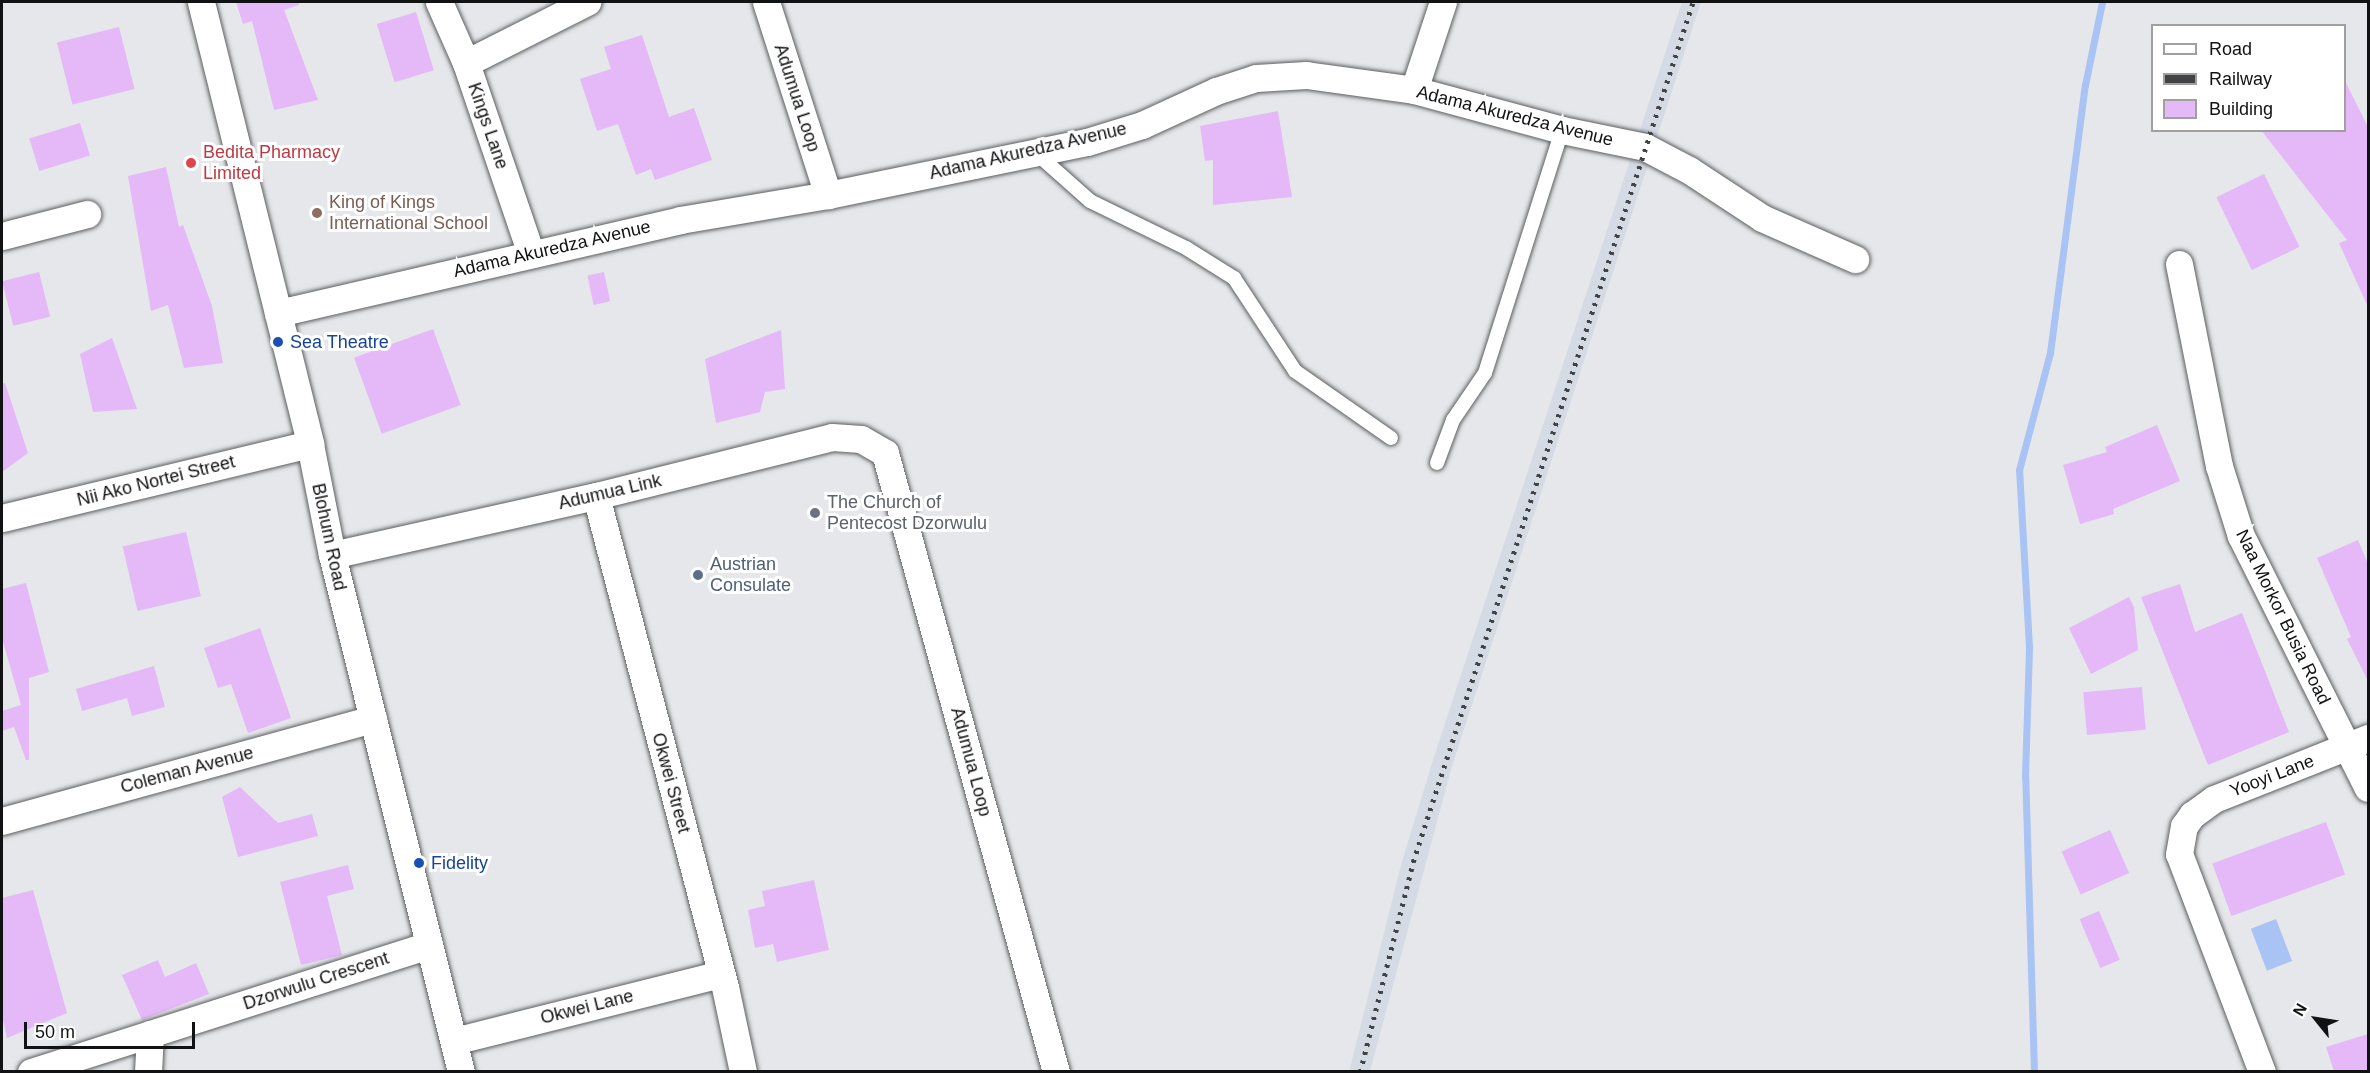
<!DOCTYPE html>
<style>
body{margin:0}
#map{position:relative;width:2370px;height:1073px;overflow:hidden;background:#e5e7ea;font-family:Helvetica,sans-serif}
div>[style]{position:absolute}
.built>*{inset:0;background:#d5dbe4}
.water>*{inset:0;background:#a9c4f4;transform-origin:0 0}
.stream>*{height:7px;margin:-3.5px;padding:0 3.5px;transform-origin:3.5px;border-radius:3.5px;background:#a9c4f4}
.building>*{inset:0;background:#e5b8f7;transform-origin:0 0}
.roads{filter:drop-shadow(0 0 2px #5c5e60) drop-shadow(0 0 2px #5c5e60)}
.service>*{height:14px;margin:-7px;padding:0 7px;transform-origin:7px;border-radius:7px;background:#fff}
.minor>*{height:27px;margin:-13.5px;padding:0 13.5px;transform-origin:13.5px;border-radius:13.5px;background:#fff}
.rail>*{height:4.5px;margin-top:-2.25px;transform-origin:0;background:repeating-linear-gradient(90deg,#414344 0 3px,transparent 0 9px)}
.dots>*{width:16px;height:16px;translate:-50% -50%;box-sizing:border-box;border:3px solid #fff;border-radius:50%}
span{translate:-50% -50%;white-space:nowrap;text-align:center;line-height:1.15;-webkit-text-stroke:6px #fff;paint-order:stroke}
.street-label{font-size:18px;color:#111213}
.health-label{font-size:18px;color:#be3a42}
.left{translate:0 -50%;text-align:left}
.education-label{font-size:18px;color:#785e54}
.transit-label{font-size:18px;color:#164399}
.worship-label{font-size:18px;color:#5b616d}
.service-label{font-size:18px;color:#4e5e75}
.frame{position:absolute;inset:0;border:3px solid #111213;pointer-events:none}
.legend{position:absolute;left:2151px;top:24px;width:195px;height:108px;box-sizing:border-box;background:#fff;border:2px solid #a0a0a1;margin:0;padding:8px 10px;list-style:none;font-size:18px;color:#111213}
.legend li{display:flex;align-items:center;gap:12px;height:30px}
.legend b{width:30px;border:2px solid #a0a0a1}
.north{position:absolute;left:2286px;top:989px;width:60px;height:60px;-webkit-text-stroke:4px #fff;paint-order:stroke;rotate:300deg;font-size:16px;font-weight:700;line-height:24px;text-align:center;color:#111213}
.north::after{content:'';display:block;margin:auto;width:21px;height:27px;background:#111213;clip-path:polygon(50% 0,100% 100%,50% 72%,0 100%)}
.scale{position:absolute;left:24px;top:1022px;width:171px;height:27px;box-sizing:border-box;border:3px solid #111213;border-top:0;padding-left:8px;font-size:18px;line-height:21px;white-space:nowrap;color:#111213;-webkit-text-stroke:4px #fff;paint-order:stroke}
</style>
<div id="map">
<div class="built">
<div style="clip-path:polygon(1682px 2px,1701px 2px,1452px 766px,1370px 1071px,1349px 1072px,1401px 865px,1433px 760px)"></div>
</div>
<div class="water">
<div style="left:2276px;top:919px;width:45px;height:27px;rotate:69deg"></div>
</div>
<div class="stream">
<div style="left:2034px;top:1072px;width:296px;rotate:-91.7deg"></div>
<div style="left:2025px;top:776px;width:129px;rotate:-88.2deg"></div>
<div style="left:2029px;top:647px;width:177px;rotate:-93.2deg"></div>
<div style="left:2019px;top:470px;width:121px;rotate:-75.2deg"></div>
<div style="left:2050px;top:353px;width:270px;rotate:-82.6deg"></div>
<div style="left:2085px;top:85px;width:85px;rotate:-78.4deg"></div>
</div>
<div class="building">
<div style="clip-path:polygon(236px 2px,299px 2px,299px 5px,284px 10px,318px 100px,274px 110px,252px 21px,243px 24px)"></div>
<div style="left:416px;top:12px;width:61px;height:41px;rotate:73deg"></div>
<div style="left:119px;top:27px;width:64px;height:64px;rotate:76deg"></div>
<div style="clip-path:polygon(642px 35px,669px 117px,694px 108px,712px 160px,655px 180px,651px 169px,636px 175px,618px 124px,597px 131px,580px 79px,611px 69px,604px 47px)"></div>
<div style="clip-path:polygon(2344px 79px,2368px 127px,2368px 307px,2339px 243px,2347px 240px,2261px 130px,2344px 130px)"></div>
<div style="clip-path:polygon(1278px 111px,1292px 197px,1213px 205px,1213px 160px,1205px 161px,1200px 126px)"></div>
<div style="left:80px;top:123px;width:34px;height:53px;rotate:73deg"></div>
<div style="clip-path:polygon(166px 167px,179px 227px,183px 225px,212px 306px,223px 363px,184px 368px,168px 305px,151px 311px,128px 176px)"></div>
<div style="left:2264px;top:174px;width:81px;height:53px;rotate:64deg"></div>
<div style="left:39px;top:272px;width:46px;height:38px;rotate:76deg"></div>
<div style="left:604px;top:272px;width:30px;height:17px;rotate:78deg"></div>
<div style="left:433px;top:329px;width:81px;height:84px;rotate:70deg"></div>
<div style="clip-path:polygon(781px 330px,785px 389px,765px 392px,760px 412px,716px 423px,705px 359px)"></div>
<div style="clip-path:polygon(112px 338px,137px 409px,93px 412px,80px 354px)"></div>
<div style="clip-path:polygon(5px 383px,28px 453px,2px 472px,2px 384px)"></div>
<div style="clip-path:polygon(2157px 425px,2180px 481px,2113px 509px,2114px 514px,2080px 524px,2063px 465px,2107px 452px,2105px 447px)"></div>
<div style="left:186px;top:532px;width:66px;height:65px;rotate:77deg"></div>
<div style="clip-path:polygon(2358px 540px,2368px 564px,2368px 681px,2347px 639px,2351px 637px,2317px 558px)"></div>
<div style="clip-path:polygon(26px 583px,49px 672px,29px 678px,29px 760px,26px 760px,14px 727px,2px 731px,2px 711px,21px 705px,2px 638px,2px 589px)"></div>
<div style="clip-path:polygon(2180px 584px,2195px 632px,2242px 613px,2289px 732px,2208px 765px,2141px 597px)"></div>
<div style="clip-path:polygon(2129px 597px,2134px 607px,2138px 650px,2091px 674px,2069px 628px)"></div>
<div style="clip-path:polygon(260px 628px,291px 718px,248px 733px,231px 684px,218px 688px,204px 648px)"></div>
<div style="clip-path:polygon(154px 666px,165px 707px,132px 716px,127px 698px,82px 711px,76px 689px)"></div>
<div style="left:2142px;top:687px;width:43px;height:59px;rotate:85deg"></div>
<div style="clip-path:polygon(240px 787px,278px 823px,312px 814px,318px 836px,238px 857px,222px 797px)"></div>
<div style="left:2326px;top:822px;width:56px;height:121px;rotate:70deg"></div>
<div style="left:2110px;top:830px;width:47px;height:53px;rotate:66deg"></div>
<div style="clip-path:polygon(348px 865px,354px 889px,327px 896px,342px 955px,301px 965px,280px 882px)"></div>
<div style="clip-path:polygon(814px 880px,829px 950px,777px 962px,773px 944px,755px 948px,748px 910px,765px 906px,762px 891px)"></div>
<div style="clip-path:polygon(33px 890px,67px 1013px,7px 1038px,2px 1015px,2px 898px)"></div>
<div style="left:2099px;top:911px;width:53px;height:21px;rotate:67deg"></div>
<div style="clip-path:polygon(158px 960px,165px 977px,196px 963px,209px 994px,142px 1020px,122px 975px)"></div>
<div style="clip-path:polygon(2368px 1034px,2368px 1071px,2334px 1071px,2326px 1047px)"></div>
</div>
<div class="roads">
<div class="service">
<div style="left:1036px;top:153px;width:72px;rotate:41.6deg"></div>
<div style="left:1090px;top:201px;width:107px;rotate:26.1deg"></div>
<div style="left:1186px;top:248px;width:57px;rotate:32deg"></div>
<div style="left:1234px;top:278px;width:111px;rotate:56.7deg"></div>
<div style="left:1295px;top:371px;width:117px;rotate:34.9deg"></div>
<div style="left:1437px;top:463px;width:46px;rotate:-69.6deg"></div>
<div style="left:1453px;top:420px;width:57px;rotate:-55.8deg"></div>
<div style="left:1485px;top:373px;width:255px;rotate:-72.4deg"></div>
</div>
<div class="minor">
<div style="left:201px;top:2px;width:455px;rotate:76.1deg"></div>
<div style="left:310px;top:444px;width:113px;rotate:78.8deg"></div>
<div style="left:332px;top:555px;width:533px;rotate:75.99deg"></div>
<div style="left:439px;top:2px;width:67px;rotate:66.1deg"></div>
<div style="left:466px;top:63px;width:202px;rotate:71.2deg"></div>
<div style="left:766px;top:2px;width:203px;rotate:72.2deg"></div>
<div style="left:466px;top:63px;width:136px;rotate:-26.8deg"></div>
<div style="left:1414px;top:90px;width:93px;rotate:-71.8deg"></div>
<div style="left:2px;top:236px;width:88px;rotate:-14.5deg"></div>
<div style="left:2179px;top:264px;width:206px;rotate:78.8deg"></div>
<div style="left:2219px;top:466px;width:73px;rotate:72.6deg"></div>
<div style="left:2241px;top:536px;width:282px;rotate:63.3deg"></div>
<div style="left:278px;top:313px;width:413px;rotate:-13deg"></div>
<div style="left:680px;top:220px;width:150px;rotate:-9.6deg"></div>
<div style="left:828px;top:195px;width:264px;rotate:-11.6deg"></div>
<div style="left:1087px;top:142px;width:58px;rotate:-17.2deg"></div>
<div style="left:1142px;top:125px;width:81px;rotate:-24.7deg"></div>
<div style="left:1216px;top:91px;width:42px;rotate:-18deg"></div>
<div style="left:1256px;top:78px;width:50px;rotate:-3.4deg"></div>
<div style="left:1306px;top:75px;width:109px;rotate:7.9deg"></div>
<div style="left:1414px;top:90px;width:153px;rotate:15.1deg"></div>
<div style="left:1562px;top:130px;width:85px;rotate:11.6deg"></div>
<div style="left:1645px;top:147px;width:50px;rotate:27.6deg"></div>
<div style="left:1689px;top:170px;width:87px;rotate:33.3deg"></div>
<div style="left:1762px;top:218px;width:102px;rotate:23.8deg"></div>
<div style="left:596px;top:496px;width:508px;rotate:75.28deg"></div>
<div style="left:725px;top:987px;width:87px;rotate:78deg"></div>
<div style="left:2px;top:518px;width:317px;rotate:-13.5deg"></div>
<div style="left:332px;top:555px;width:271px;rotate:-12.6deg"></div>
<div style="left:596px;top:496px;width:243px;rotate:-14deg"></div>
<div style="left:832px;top:437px;width:29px;rotate:4deg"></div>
<div style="left:861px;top:439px;width:28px;rotate:30deg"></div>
<div style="left:885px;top:453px;width:642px;rotate:74.56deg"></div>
<div style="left:2px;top:821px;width:385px;rotate:-15.4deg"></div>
<div style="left:454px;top:1041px;width:275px;rotate:-14.1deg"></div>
<div style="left:31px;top:1072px;width:418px;rotate:-17.7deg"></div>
<div style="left:148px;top:1072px;width:38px;rotate:-87deg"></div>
<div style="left:2262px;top:1072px;width:233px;rotate:-110.8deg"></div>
<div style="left:2179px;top:854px;width:28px;rotate:-80deg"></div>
<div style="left:2184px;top:826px;width:14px;rotate:-54deg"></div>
<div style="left:2192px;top:815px;width:27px;rotate:-36deg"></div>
<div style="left:2214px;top:799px;width:166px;rotate:-21.6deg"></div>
</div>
</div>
<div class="rail">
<div style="left:1360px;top:1072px;width:217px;rotate:-75.8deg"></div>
<div style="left:1413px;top:862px;width:904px;rotate:-71.97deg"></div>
</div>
<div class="dots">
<div style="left:191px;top:163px;background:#e0444e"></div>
<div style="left:317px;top:213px;background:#8d6e63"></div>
<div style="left:278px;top:342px;background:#1a4fb4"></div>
<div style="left:815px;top:513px;background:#6b7280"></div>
<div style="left:698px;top:575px;background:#5c6f8a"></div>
<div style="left:419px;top:863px;background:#1a4fb4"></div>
</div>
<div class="street-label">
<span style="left:797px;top:98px;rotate:72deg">Adumua Loop</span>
<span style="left:1515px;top:116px;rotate:14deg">Adama Akuredza Avenue</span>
<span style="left:488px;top:126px;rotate:71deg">Kings Lane</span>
<span style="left:1028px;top:151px;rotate:-13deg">Adama Akuredza Avenue</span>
<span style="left:552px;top:249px;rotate:-13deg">Adama Akuredza Avenue</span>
<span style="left:156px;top:481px;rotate:-14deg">Nii Ako Nortei Street</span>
<span style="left:610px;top:492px;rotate:-13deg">Adumua Link</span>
<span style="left:329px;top:537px;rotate:78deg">Blohum Road</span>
<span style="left:2283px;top:617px;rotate:64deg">Naa Morkor Busia Road</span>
<span style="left:971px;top:762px;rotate:75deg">Adumua Loop</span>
<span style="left:187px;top:770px;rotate:-15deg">Coleman Avenue</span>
<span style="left:2272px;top:776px;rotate:-21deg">Yooyi Lane</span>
<span style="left:671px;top:783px;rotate:75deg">Okwei Street</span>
<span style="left:316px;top:981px;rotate:-18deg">Dzorwulu Crescent</span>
<span style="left:587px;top:1007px;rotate:-14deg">Okwei Lane</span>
</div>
<div class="health-label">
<span class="left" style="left:203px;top:163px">Bedita Pharmacy<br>Limited</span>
</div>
<div class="education-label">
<span class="left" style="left:329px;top:213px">King of Kings<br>International School</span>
</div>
<div class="transit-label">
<span class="left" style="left:290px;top:342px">Sea Theatre</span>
<span class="left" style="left:431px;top:863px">Fidelity</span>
</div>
<div class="worship-label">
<span class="left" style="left:827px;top:513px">The Church of<br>Pentecost Dzorwulu</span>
</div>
<div class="service-label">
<span class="left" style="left:710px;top:575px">Austrian<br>Consulate</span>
</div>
<div class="frame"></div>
<ul class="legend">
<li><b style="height:8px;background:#fff"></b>Road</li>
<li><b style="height:8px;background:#414344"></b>Railway</li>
<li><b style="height:16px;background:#e5b8f7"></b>Building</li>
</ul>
<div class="north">N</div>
<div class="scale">50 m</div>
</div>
